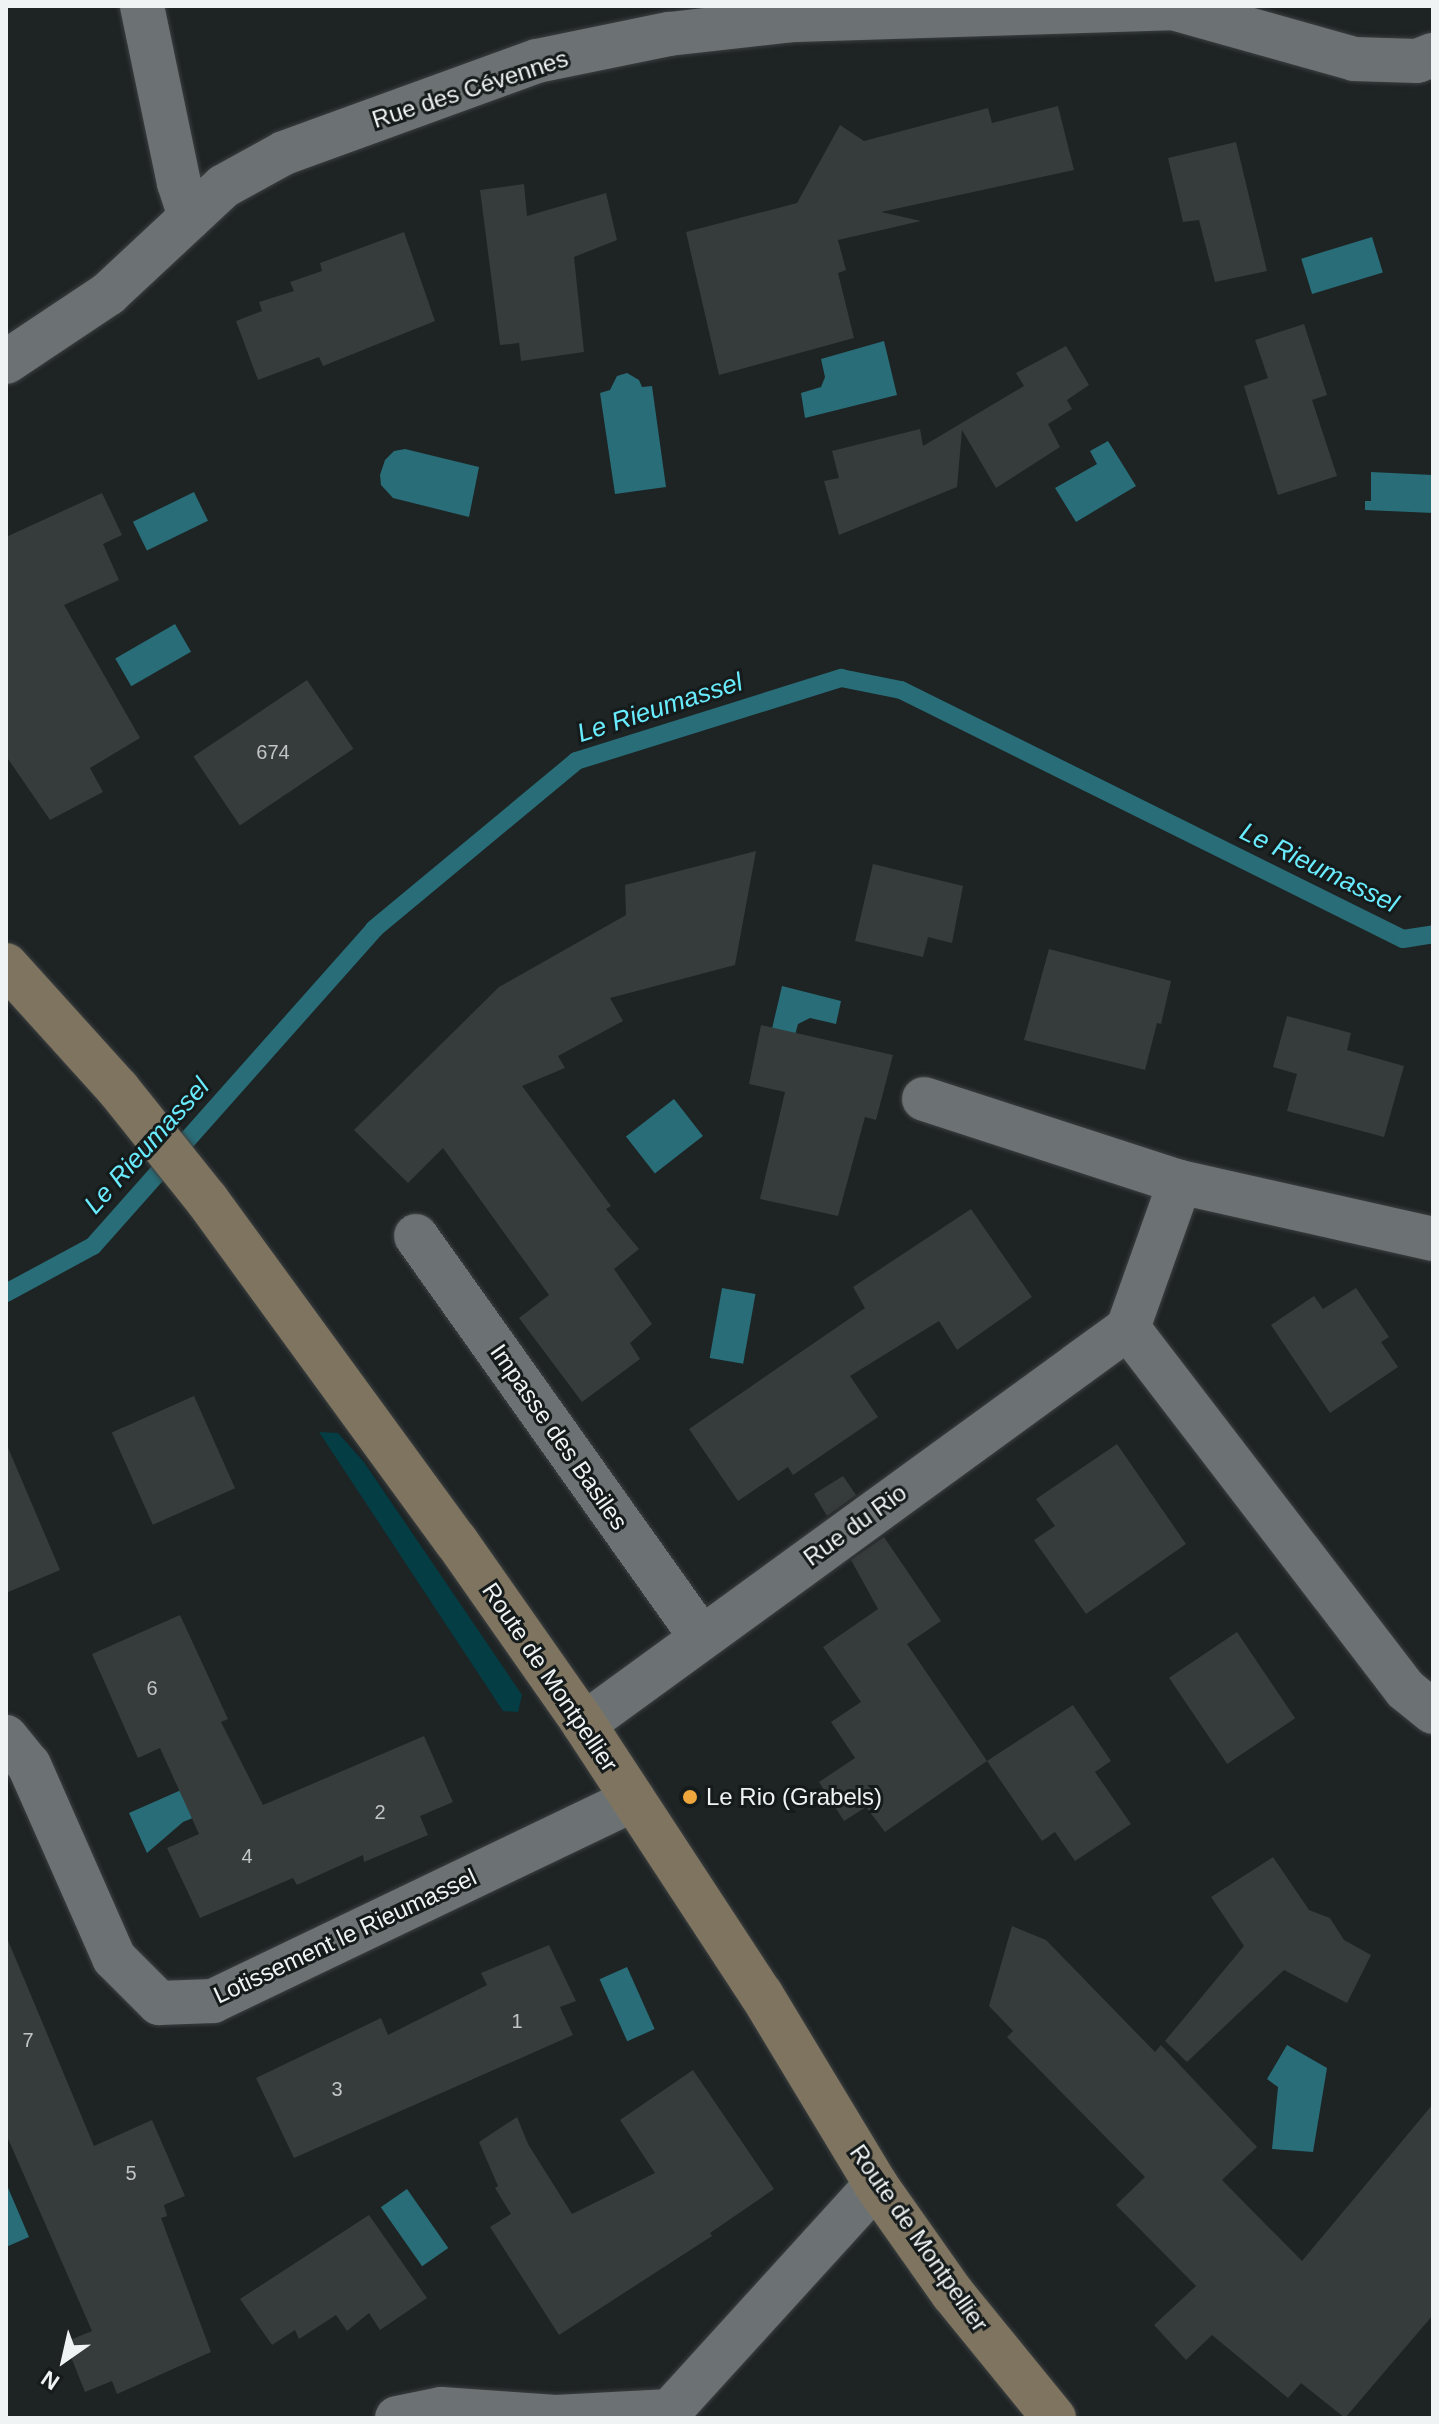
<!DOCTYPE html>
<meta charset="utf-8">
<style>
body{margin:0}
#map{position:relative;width:1439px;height:2424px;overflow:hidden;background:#1e2324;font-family:Arial,sans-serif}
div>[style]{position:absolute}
.green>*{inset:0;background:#053d44}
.water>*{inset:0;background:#286d77;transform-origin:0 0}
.stream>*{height:18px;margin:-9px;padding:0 9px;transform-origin:9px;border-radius:9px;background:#286d77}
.building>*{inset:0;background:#363b3c;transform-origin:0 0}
.roads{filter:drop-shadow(0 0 2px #3b3f40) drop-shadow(0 0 2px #3b3f40)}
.street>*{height:44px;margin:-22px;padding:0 22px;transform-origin:22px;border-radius:22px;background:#6c7273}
.secondary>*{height:44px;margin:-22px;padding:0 22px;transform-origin:22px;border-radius:22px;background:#7e7460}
.dots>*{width:22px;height:22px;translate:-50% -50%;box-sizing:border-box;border:4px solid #151a1b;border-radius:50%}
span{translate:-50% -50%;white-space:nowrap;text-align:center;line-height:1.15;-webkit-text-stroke:6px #151a1b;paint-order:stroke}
.number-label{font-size:20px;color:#c1c5c5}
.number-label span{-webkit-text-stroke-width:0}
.street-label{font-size:24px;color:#eff3f3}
.poi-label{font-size:24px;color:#eff3f3}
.left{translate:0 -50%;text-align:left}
.water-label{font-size:26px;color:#69ecfe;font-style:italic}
.frame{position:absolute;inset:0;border:8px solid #eff3f3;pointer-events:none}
.north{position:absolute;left:24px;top:2320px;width:80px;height:80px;-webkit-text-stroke:6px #151a1b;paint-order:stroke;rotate:214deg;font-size:22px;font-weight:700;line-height:32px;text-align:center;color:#eff3f3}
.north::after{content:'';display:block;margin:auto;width:28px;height:36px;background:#eff3f3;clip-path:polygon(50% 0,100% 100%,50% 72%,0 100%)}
</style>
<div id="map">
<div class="green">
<div style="clip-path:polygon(319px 1432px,338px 1433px,364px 1462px,522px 1695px,518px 1712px,503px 1711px)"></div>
</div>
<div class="water">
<div style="left:1372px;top:237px;width:37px;height:74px;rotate:73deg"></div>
<div style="clip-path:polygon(884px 341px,897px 395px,805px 418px,801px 393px,821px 387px,825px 377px,821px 359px)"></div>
<div style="clip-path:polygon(627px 373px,639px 380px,642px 387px,652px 386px,666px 487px,615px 494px,600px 393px,610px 390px,617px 376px)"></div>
<div style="clip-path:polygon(1108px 441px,1136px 486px,1076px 522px,1055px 488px,1097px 464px,1090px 451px)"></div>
<div style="clip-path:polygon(405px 449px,479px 467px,469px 517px,393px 498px,381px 485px,380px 475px,385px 460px,394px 451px)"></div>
<div style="clip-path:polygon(1371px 472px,1433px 475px,1433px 513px,1365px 510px,1365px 501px,1371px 501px)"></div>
<div style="left:194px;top:492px;width:32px;height:68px;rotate:64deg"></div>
<div style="left:175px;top:624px;width:32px;height:69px;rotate:60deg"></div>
<div style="clip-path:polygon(782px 986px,841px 1001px,836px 1024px,810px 1018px,798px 1024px,794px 1039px,771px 1033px)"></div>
<div style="left:674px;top:1099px;width:47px;height:61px;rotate:52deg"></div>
<div style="left:722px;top:1288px;width:34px;height:71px;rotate:10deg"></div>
<div style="clip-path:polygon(197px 1783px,210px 1811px,183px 1822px,147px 1853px,129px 1813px)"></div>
<div style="left:627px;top:1967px;width:68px;height:30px;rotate:66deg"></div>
<div style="clip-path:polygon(1287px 2045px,1327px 2068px,1313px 2152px,1272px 2149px,1278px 2087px,1267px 2079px)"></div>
<div style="clip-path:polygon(6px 2183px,29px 2237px,6px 2247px)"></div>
<div style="left:407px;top:2189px;width:72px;height:32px;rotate:55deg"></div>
</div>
<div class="stream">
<div style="left:6px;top:1293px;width:99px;rotate:-28.4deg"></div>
<div style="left:93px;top:1246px;width:424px;rotate:-48.4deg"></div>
<div style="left:374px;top:929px;width:263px;rotate:-39.7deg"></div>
<div style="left:576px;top:761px;width:278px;rotate:-17.4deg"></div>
<div style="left:841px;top:678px;width:61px;rotate:11.3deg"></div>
<div style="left:901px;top:690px;width:560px;rotate:26.38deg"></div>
<div style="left:1403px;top:939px;width:30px;rotate:-9deg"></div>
</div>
<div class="building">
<div style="clip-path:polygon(1058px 106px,1074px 170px,881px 212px,921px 221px,838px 240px,846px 270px,838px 273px,854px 338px,719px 375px,686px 232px,797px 203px,840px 125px,864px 141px,988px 108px,992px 123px)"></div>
<div style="clip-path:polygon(1236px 142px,1267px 271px,1215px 282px,1199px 220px,1183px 222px,1168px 158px)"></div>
<div style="clip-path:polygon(524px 184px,527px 216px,606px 193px,617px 240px,574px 257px,584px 352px,521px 361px,519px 343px,500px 345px,480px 190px)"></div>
<div style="clip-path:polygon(404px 232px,435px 321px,323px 366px,319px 357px,258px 380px,236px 321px,262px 311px,259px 302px,294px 291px,290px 282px,322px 271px,320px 263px)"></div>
<div style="clip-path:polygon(1304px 324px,1327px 395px,1312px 400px,1337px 476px,1278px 495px,1244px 386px,1268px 378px,1255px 340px)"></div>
<div style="clip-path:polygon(1066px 346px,1089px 385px,1067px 400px,1072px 409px,1048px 424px,1060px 447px,996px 488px,962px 430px,957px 487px,839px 535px,824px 481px,839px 478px,832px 451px,920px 429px,923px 446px,1024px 386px,1016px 373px)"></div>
<div style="clip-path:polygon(102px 493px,122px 535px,103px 544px,119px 580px,64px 605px,140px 738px,90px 768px,103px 792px,50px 820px,6px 756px,6px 537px)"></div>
<div style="left:307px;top:680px;width:83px;height:137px;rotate:56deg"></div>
<div style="clip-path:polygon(756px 851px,735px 965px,610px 998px,623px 1021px,558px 1056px,565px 1068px,522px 1086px,611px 1206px,606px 1209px,639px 1249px,614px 1269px,652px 1324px,630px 1343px,640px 1359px,582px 1402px,519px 1318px,549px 1295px,443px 1148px,408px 1183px,354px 1130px,499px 987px,626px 915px,625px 885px)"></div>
<div style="clip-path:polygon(873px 864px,963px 886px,952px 943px,928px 937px,923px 957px,855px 941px)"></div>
<div style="clip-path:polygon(1049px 949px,1171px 981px,1161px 1024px,1157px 1023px,1145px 1070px,1024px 1040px)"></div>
<div style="clip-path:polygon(1287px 1016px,1351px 1033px,1347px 1050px,1404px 1066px,1384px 1137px,1287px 1111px,1297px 1074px,1273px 1067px)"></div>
<div style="clip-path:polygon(761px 1025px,893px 1055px,876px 1120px,865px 1117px,838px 1216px,760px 1199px,785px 1092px,749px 1084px)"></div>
<div style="clip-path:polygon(971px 1209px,1032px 1297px,957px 1350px,939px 1321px,850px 1376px,878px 1417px,793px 1475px,788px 1467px,738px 1501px,689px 1429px,865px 1308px,853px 1287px)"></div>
<div style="clip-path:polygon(1356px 1288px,1389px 1337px,1381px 1342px,1398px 1367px,1330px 1413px,1271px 1325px,1314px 1296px,1323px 1309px)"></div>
<div style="left:194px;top:1396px;width:101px;height:90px;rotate:66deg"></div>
<div style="clip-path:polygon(6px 1443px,60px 1570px,6px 1593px)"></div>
<div style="clip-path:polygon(1117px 1444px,1186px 1544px,1086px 1614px,1034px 1540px,1055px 1526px,1036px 1499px)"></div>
<div style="clip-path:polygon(843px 1476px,856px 1495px,827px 1516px,814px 1494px)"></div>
<div style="clip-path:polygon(884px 1537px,941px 1621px,907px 1644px,987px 1761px,885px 1832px,866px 1807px,844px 1821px,819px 1782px,855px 1758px,831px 1722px,861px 1702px,823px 1647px,878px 1609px,851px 1560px)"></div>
<div style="clip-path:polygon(180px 1615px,228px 1719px,221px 1722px,263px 1805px,424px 1736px,453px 1802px,420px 1816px,428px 1835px,364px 1862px,363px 1855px,297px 1885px,293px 1878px,200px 1918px,167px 1848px,199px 1834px,160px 1748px,138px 1758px,92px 1654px)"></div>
<div style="left:1237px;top:1632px;width:104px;height:82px;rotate:56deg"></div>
<div style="clip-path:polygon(1073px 1705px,1111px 1761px,1095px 1772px,1131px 1824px,1075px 1861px,1055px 1832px,1042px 1841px,987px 1761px)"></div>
<div style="clip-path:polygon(1273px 1857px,1309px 1910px,1330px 1918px,1344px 1940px,1371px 1955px,1347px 2003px,1284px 1970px,1187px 2062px,1165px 2041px,1244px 1946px,1211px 1897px)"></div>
<div style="clip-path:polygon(1012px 1926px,1046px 1940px,1155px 2052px,1161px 2045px,1257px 2147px,1222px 2180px,1302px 2261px,1433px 2104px,1433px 2315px,1345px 2418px,1301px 2383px,1288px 2398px,1212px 2335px,1186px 2360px,1154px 2325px,1196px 2286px,1116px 2205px,1145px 2177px,1007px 2037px,1013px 2031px,989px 2006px)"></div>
<div style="clip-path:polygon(7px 1938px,94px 2146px,152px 2120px,185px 2196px,164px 2205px,167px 2216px,161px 2218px,211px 2352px,117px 2394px,112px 2381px,85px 2392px,65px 2342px,92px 2331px,6px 2134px)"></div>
<div style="clip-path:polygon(549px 1945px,576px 2001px,560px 2007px,573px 2035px,294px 2158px,256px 2078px,381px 2018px,388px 2035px,487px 1985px,481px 1973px)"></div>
<div style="clip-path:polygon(693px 2070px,774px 2189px,710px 2233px,712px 2236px,559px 2335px,490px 2227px,511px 2214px,495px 2188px,498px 2186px,479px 2142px,517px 2117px,528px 2144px,572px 2214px,655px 2173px,620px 2120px)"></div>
<div style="clip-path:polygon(369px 2215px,427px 2298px,380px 2330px,369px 2313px,347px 2331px,336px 2315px,299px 2339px,295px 2330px,272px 2345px,240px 2299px)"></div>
</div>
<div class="roads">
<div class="street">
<div style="left:142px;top:6px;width:181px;rotate:78.2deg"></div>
<div style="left:179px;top:183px;width:36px;rotate:72deg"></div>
<div style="left:6px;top:362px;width:123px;rotate:-33.7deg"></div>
<div style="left:108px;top:294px;width:158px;rotate:-43deg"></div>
<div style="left:224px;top:186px;width:68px;rotate:-28.8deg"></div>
<div style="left:284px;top:153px;width:269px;rotate:-20deg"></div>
<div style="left:537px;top:61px;width:135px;rotate:-11.6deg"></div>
<div style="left:669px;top:34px;width:126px;rotate:-6.4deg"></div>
<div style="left:794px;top:20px;width:379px;rotate:-1.8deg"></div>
<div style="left:1173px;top:8px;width:188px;rotate:15.7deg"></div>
<div style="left:1354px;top:59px;width:63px;rotate:1.8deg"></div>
<div style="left:1417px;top:61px;width:17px;rotate:-21deg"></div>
<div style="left:924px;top:1099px;width:269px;rotate:18deg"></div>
<div style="left:1180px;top:1182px;width:259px;rotate:12.7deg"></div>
<div style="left:416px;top:1236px;width:493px;rotate:54.6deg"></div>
<div style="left:1128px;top:1328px;width:456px;rotate:52.5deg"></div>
<div style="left:1406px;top:1690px;width:35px;rotate:39deg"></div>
<div style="left:584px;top:1724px;width:673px;rotate:-36.05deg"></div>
<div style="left:1128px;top:1328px;width:155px;rotate:-70.4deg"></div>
<div style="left:6px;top:1737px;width:36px;rotate:51deg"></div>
<div style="left:29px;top:1765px;width:211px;rotate:66.2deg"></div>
<div style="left:114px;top:1958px;width:64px;rotate:45deg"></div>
<div style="left:159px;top:2003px;width:54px;rotate:-2.1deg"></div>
<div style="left:213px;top:2001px;width:466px;rotate:-25.6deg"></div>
<div style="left:397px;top:2418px;width:45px;rotate:-11.6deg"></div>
<div style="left:441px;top:2409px;width:115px;rotate:4deg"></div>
<div style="left:556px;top:2417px;width:114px;rotate:-3deg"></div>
<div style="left:670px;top:2411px;width:306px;rotate:-47.7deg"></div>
</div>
<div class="secondary">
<div style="left:6px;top:965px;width:167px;rotate:47.9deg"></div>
<div style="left:118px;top:1089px;width:142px;rotate:51.3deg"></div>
<div style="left:207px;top:1200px;width:422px;rotate:53.9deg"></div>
<div style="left:456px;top:1541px;width:223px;rotate:55deg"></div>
<div style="left:584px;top:1724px;width:323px;rotate:56.8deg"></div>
<div style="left:761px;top:1994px;width:223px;rotate:58.9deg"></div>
<div style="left:876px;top:2185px;width:133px;rotate:54.8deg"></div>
<div style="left:953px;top:2294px;width:160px;rotate:50.8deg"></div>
</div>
</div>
<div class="dots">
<div style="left:690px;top:1797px;background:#efa73d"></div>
</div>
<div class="number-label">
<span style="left:273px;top:752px">674</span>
<span style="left:152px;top:1688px">6</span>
<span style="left:380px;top:1812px">2</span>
<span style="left:247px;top:1856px">4</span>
<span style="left:517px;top:2021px">1</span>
<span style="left:28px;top:2040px">7</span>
<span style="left:337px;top:2089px">3</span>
<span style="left:131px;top:2173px">5</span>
</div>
<div class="street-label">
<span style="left:470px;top:89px;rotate:-18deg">Rue des Cévennes</span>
<span style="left:559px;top:1437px;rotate:55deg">Impasse des Basiles</span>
<span style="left:855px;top:1525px;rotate:-36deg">Rue du Rio</span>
<span style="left:550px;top:1677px;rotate:56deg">Route de Montpellier</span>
<span style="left:345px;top:1936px;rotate:-25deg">Lotissement le Rieumassel</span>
<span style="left:919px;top:2238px;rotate:55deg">Route de Montpellier</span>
</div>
<div class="poi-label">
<span class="left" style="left:706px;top:1797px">Le Rio (Grabels)</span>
</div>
<div class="water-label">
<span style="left:660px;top:708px;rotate:-18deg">Le Rieumassel</span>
<span style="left:1319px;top:868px;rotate:26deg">Le Rieumassel</span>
<span style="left:147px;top:1146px;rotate:-48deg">Le Rieumassel</span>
</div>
<div class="frame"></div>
<div class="north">N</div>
</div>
